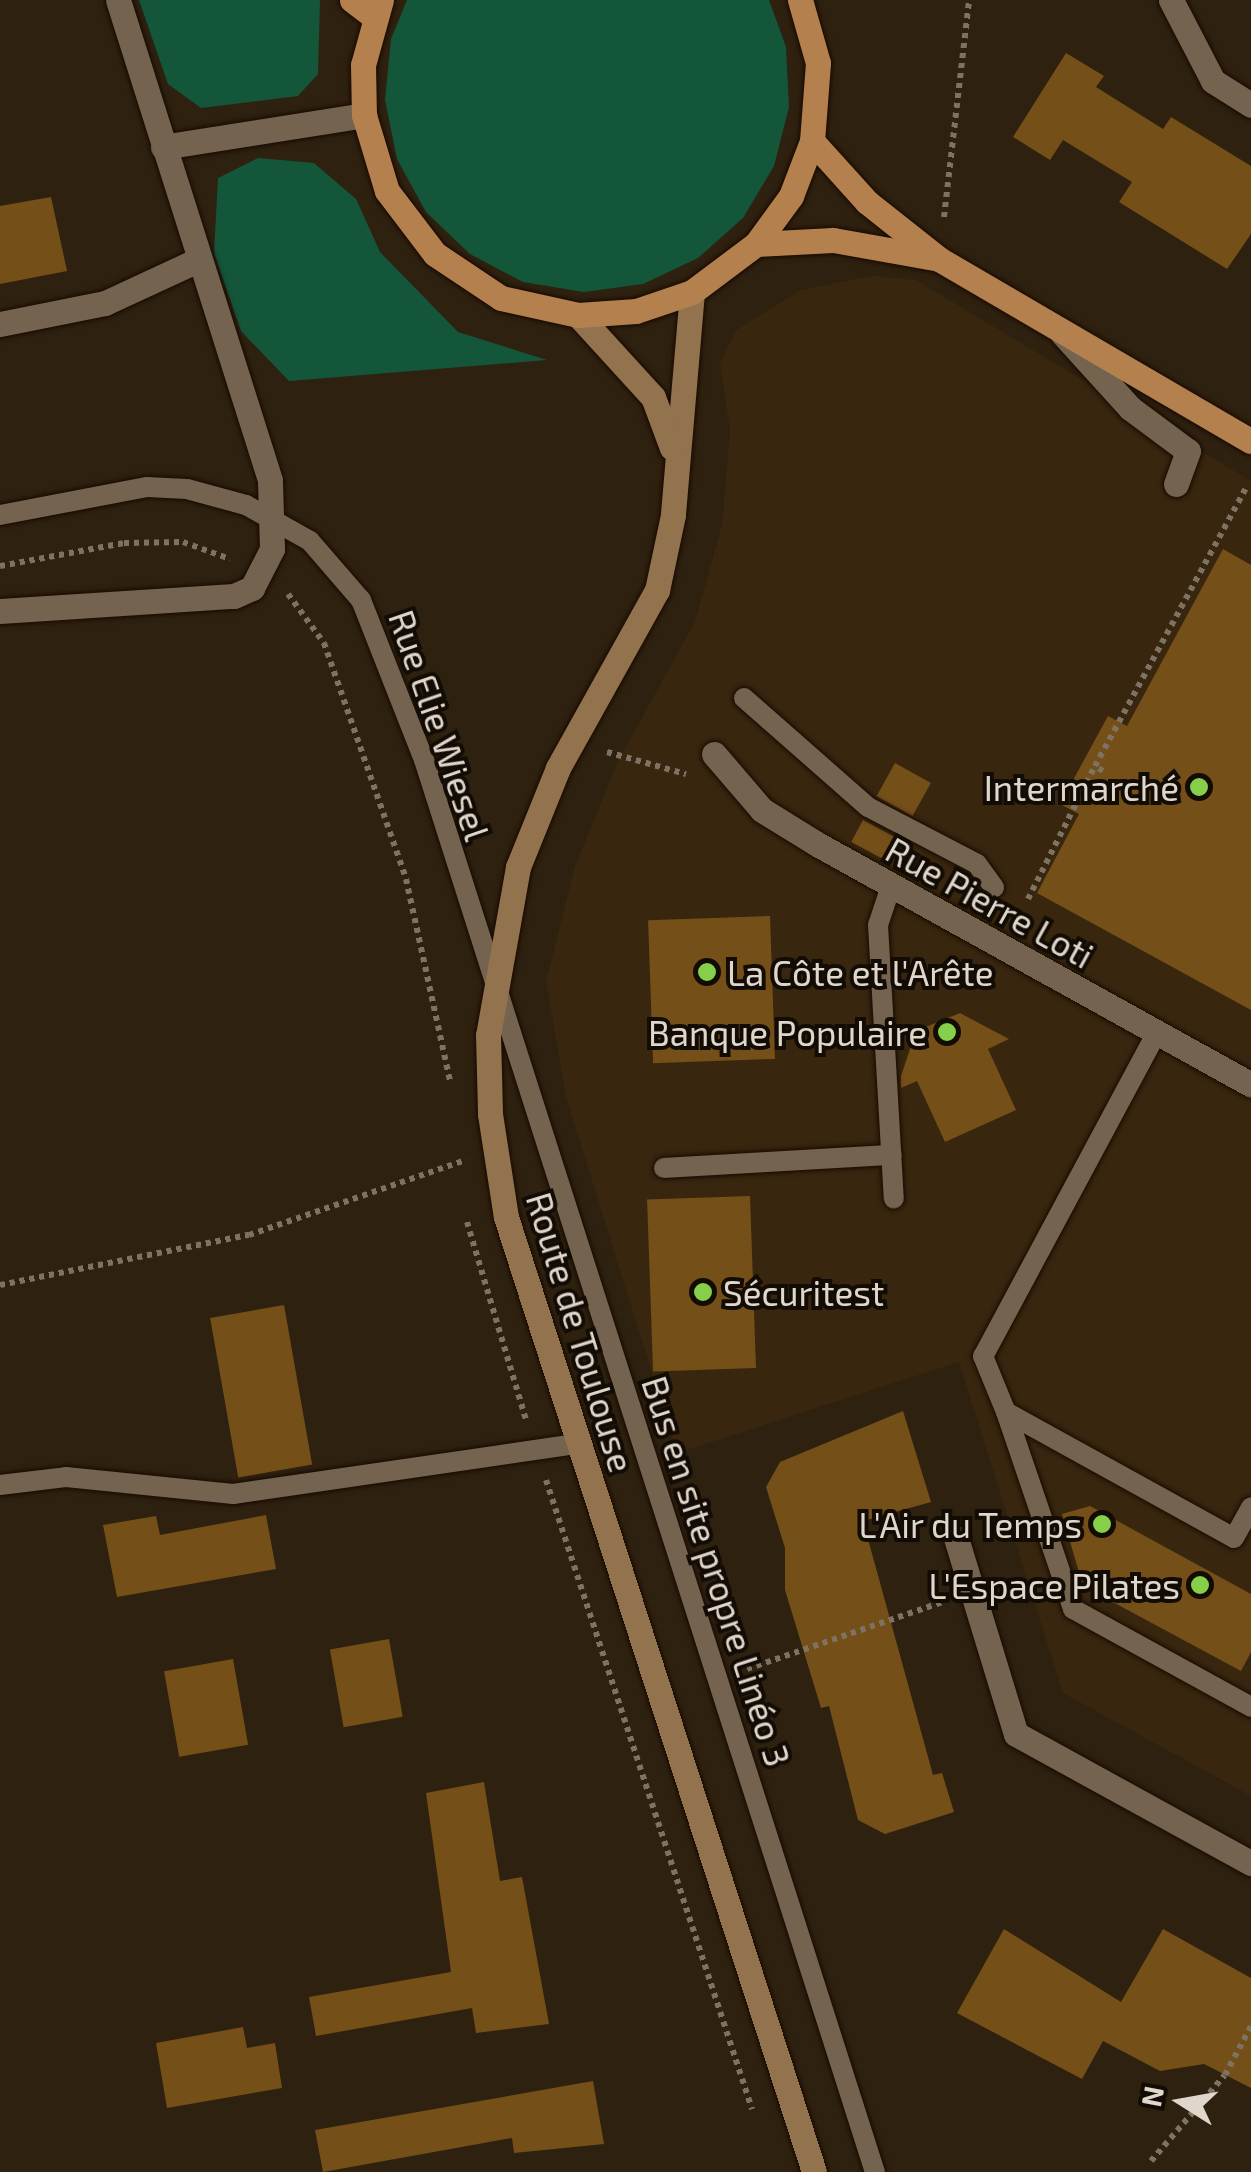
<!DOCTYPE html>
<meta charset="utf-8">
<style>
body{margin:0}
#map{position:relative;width:1251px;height:2172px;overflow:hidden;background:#2f210f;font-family:"Exo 2",sans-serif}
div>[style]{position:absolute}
.built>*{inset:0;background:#38260e}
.green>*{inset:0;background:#14563a}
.building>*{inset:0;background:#744f18;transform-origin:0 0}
.path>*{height:6px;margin-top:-3px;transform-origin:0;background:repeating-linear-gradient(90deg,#7e7263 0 5px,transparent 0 10px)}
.roads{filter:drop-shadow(0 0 2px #170a00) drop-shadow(0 0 2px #170a00)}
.lane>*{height:20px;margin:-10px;padding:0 10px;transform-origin:10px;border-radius:10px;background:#73634f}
.street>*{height:25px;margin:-12.5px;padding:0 12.5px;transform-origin:12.5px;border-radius:12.5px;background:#73634f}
.secondary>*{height:25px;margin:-12.5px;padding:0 12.5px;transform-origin:12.5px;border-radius:12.5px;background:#93724e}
.primary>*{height:25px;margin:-12.5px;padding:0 12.5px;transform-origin:12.5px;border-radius:12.5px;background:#b4804e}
.dots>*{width:28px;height:28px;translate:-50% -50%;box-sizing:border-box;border:5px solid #120c05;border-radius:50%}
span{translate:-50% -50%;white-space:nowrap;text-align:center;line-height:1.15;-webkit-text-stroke:8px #120c05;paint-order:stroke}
.street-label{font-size:35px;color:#e0d7cc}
.poi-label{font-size:35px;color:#e0d7cc}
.right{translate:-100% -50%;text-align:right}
.left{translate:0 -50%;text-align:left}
.north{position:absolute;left:1131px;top:2052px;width:100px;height:100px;-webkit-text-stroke:8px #120c05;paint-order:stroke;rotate:281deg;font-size:28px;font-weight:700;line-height:40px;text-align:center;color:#e0d7cc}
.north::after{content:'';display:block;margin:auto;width:35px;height:45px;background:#e0d7cc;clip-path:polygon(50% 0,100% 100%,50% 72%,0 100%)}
</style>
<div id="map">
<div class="built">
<div style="clip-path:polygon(872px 276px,916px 280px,1251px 481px,1251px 1796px,1063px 1693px,959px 1362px,677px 1453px,566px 1097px,546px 981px,575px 866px,619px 759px,695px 622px,722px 525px,730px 431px,720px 364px,736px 330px,801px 290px)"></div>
</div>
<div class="green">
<div style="clip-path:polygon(139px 0,320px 0,318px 74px,298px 96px,201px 108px,168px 84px)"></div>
<div style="clip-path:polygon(407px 0,769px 0,786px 47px,789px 107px,774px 166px,743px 218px,698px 258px,643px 284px,584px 292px,523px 282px,470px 254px,426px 212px,397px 159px,385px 100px,391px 39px)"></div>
<div style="clip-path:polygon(258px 158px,314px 163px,356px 199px,380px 252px,458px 332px,547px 360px,289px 381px,241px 331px,214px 253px,218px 178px)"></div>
</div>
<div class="building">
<div style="clip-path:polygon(1066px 53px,1104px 76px,1096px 87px,1163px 129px,1171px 117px,1251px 166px,1251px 234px,1227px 269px,1119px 202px,1132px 182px,1063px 140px,1050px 160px,1013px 137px)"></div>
<div style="clip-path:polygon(51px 197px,67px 271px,0 284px,0 206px)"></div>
<div style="clip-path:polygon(1223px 549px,1251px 565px,1251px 1010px,1037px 893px,1079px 814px,1060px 804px,1108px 716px,1127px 726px)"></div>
<div style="left:895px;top:763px;width:41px;height:38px;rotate:29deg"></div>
<div style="left:863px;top:820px;width:43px;height:25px;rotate:28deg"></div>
<div style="left:770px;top:916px;width:143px;height:122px;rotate:88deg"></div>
<div style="clip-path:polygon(960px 1013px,1009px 1039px,988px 1049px,1016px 1110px,945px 1142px,917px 1081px,901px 1088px,901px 1076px,916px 1031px)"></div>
<div style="left:750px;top:1196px;width:172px;height:103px;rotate:88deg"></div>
<div style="left:284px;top:1305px;width:162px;height:75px;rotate:80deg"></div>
<div style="clip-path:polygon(903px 1411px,931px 1502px,863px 1521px,933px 1775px,942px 1773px,954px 1812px,885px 1834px,858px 1820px,829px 1706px,821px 1708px,785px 1590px,785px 1548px,766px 1487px,780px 1462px)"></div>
<div style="clip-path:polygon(1090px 1506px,1251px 1594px,1251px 1652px,1241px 1671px,1083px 1586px,1062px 1514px)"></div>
<div style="clip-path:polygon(266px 1515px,276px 1569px,117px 1597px,103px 1525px,156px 1516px,160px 1535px)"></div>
<div style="left:389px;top:1639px;width:79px;height:60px;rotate:80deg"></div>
<div style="left:233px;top:1659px;width:87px;height:70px;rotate:80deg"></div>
<div style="clip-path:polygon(484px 1782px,500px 1881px,522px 1877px,549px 2024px,476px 2033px,472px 2008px,316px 2036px,309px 1997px,451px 1972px,426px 1793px)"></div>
<div style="clip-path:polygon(1004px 1929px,1121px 2002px,1163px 1929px,1251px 1978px,1251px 2088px,1204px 2064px,1160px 2071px,1103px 2041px,1082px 2079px,957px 2013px)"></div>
<div style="clip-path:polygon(243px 2027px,247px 2048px,275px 2043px,282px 2088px,167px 2108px,156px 2043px)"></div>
<div style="clip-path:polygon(593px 2081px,604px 2144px,514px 2153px,512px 2138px,323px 2172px,315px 2130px)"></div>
</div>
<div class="path">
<div style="left:944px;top:217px;width:218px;rotate:-83.4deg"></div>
<div style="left:0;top:566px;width:126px;rotate:-10.5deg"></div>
<div style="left:124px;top:543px;width:59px;rotate:-1deg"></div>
<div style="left:183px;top:542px;width:50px;rotate:19.9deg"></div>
<div style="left:288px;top:594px;width:61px;rotate:53.7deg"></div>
<div style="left:324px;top:643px;width:250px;rotate:70.8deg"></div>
<div style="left:406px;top:879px;width:206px;rotate:77.7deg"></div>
<div style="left:607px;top:752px;width:82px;rotate:15.6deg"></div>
<div style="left:1103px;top:771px;width:9px;rotate:-148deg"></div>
<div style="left:1095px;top:766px;width:316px;rotate:-61.5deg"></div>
<div style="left:1028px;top:899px;width:149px;rotate:-63.3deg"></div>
<div style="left:467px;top:1222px;width:207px;rotate:73.4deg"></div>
<div style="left:0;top:1285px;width:254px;rotate:-11.4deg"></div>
<div style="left:249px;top:1235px;width:230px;rotate:-19.1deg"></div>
<div style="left:546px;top:1480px;width:662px;rotate:71.87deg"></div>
<div style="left:747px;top:1669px;width:207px;rotate:-18.9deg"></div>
<div style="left:1151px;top:2161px;width:113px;rotate:-49.3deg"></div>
<div style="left:1225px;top:2075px;width:55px;rotate:-62deg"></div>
</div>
<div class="roads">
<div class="lane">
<div style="left:0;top:515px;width:150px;rotate:-10.8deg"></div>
<div style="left:147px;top:487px;width:40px;rotate:2.9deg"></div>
<div style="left:187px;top:489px;width:61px;rotate:15.2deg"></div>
<div style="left:246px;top:505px;width:73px;rotate:29.4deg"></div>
<div style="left:310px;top:541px;width:78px;rotate:49.2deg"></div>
<div style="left:361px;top:600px;width:172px;rotate:68.5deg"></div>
<div style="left:424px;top:760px;width:1482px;rotate:72.29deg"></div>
<div style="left:744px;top:698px;width:165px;rotate:41.3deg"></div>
<div style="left:868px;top:807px;width:123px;rotate:27.6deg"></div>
<div style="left:977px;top:864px;width:29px;rotate:54deg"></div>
<div style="left:891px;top:886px;width:41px;rotate:108.4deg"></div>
<div style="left:878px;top:925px;width:274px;rotate:86.7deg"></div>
<div style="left:1156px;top:1034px;width:366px;rotate:118.2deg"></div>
<div style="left:983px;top:1356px;width:61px;rotate:67.7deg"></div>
<div style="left:1006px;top:1412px;width:260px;rotate:28.9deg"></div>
<div style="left:1234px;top:1538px;width:35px;rotate:-61deg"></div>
<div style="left:664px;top:1168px;width:228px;rotate:-3.3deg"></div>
<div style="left:1006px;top:1412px;width:208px;rotate:71.2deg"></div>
<div style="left:1073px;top:1609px;width:203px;rotate:28.8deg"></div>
<div style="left:0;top:1485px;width:66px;rotate:-6.9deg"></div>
<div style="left:66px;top:1477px;width:168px;rotate:5.8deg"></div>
<div style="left:233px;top:1494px;width:348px;rotate:-8.3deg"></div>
</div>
<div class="street">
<div style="left:1171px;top:0;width:91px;rotate:62.6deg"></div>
<div style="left:1213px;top:81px;width:45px;rotate:32.3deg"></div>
<div style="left:163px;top:147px;width:204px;rotate:-9deg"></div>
<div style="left:0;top:324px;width:107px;rotate:-11.3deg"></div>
<div style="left:105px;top:303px;width:102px;rotate:-24.8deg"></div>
<div style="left:1063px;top:334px;width:100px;rotate:47.8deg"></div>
<div style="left:1130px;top:408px;width:72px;rotate:36.6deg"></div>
<div style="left:1188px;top:451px;width:35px;rotate:110deg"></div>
<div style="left:0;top:611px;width:234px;rotate:-3.7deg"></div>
<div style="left:234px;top:596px;width:20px;rotate:-24deg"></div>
<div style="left:252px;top:588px;width:44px;rotate:-62.9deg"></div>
<div style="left:272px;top:549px;width:69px;rotate:-91.7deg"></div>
<div style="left:270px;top:480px;width:503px;rotate:-107.57deg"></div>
<div style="left:714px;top:754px;width:74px;rotate:49.4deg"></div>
<div style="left:762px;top:810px;width:65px;rotate:31.7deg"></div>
<div style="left:817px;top:844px;width:496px;rotate:29deg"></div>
<div style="left:956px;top:1538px;width:205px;rotate:73deg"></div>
<div style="left:1016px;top:1734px;width:268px;rotate:28.8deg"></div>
</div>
<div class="secondary">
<div style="left:692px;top:292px;width:224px;rotate:94.9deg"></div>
<div style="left:673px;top:515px;width:77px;rotate:102deg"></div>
<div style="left:657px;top:590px;width:204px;rotate:119.1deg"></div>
<div style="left:558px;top:768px;width:107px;rotate:112deg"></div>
<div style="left:518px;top:867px;width:171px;rotate:100.1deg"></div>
<div style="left:488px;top:1035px;width:79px;rotate:88.5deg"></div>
<div style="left:490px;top:1114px;width:104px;rotate:81.2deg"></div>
<div style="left:506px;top:1217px;width:1003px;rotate:72.12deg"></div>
<div style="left:578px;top:315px;width:111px;rotate:47.6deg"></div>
<div style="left:653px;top:397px;width:54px;rotate:69.6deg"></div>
</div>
<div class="primary">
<div style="left:352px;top:0;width:26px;rotate:37deg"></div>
<div style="left:381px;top:0;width:67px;rotate:105.5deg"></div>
<div style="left:363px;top:65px;width:50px;rotate:88.9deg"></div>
<div style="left:364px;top:115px;width:79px;rotate:73.2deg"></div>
<div style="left:387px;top:191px;width:79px;rotate:52.7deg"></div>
<div style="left:435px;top:254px;width:79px;rotate:33.7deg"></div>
<div style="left:501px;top:298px;width:79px;rotate:12.4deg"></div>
<div style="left:578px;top:315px;width:58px;rotate:-3.9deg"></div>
<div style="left:636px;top:311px;width:59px;rotate:-18.7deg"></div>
<div style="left:692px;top:292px;width:80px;rotate:-36.9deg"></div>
<div style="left:756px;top:244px;width:59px;rotate:-53.9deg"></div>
<div style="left:791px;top:196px;width:59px;rotate:-69.1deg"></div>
<div style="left:812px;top:141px;width:78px;rotate:-85.6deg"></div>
<div style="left:818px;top:63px;width:66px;rotate:-105.9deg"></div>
<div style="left:812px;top:141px;width:82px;rotate:48deg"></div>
<div style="left:867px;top:202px;width:92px;rotate:38.4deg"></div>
<div style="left:939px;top:259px;width:361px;rotate:30.3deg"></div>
<div style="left:756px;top:244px;width:77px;rotate:-3deg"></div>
<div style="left:833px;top:240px;width:103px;rotate:10.1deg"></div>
</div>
</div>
<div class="dots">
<div style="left:1199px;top:787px;background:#86cf4b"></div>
<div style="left:707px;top:972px;background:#86cf4b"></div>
<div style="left:947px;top:1032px;background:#86cf4b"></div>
<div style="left:703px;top:1292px;background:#86cf4b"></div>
<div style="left:1102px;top:1524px;background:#86cf4b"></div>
<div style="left:1200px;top:1585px;background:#86cf4b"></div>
</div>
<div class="street-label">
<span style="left:440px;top:725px;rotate:71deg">Rue Elie Wiesel</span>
<span style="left:990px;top:902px;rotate:29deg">Rue Pierre Loti</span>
<span style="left:581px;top:1332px;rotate:73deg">Route de Toulouse</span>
<span style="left:717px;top:1571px;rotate:72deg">Bus en site propre Linéo 3</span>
</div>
<div class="poi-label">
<span class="right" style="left:1179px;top:787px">Intermarché</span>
<span class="left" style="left:727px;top:972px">La Côte et l'Arête</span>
<span class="right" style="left:927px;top:1032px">Banque Populaire</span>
<span class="left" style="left:723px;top:1292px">Sécuritest</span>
<span class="right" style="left:1082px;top:1524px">L'Air du Temps</span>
<span class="right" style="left:1180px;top:1585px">L'Espace Pilates</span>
</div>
<div class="north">N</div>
</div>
